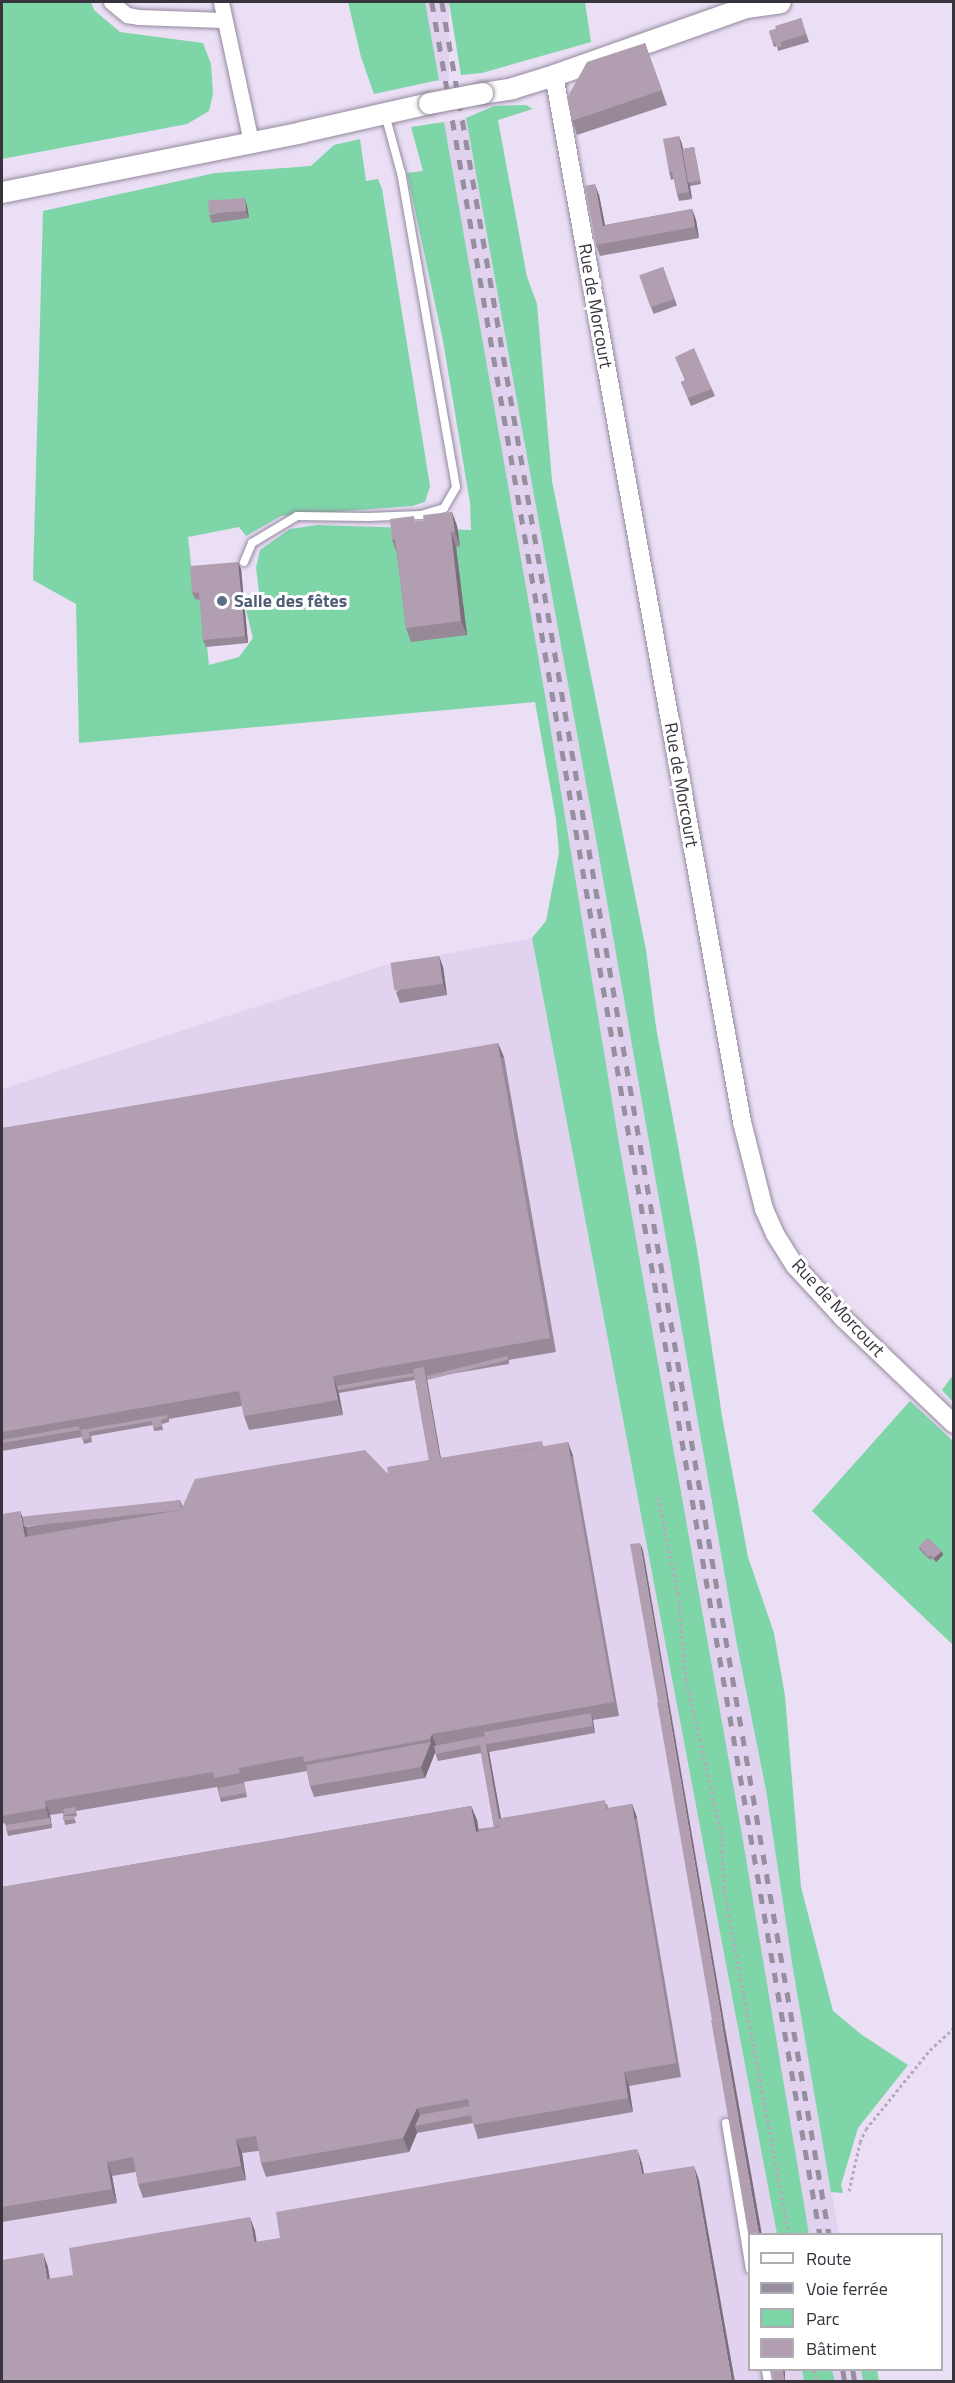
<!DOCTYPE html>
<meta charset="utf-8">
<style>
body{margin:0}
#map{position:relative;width:955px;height:2383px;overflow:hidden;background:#eadff5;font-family:"Titillium Web",sans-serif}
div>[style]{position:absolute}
.built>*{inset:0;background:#e1d3ef;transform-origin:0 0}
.green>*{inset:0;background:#7ed5a8}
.path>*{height:3px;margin-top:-1.5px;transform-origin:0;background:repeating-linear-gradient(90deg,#b3aabc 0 3px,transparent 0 6px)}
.roads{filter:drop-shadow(0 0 2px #93899d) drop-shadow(0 0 2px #93899d)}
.service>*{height:8px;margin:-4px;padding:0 4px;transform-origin:4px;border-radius:4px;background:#fff}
.minor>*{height:15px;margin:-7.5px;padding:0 7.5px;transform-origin:7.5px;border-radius:7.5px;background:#fff}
.tertiary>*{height:18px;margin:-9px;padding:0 9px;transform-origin:9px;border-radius:9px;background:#fff}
.secondary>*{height:21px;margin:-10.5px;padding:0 10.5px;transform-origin:10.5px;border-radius:10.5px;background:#fff}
.rail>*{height:4.5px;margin-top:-2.25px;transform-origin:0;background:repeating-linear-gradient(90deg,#978f9f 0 10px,transparent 0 20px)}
.bridges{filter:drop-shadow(0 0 2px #93899d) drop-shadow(0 0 2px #93899d)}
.secondary-bridge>*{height:21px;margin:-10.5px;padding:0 10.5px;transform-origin:10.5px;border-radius:10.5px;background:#fff}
.wall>*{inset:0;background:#988998;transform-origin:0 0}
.shaded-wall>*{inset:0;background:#7c6f7c;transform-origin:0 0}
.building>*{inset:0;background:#b19fb1;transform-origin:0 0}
.dots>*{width:16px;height:16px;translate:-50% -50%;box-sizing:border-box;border:3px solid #fff;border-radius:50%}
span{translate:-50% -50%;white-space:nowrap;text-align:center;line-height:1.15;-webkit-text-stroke:6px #fff;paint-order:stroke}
.street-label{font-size:18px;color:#38333c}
.service-label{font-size:18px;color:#4e5e75;font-weight:700}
.left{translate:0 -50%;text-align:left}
.frame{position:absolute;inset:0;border:3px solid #38333c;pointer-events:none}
.legend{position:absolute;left:748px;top:2233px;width:195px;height:138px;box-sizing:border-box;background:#fff;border:2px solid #afadb1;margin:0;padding:8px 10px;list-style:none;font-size:18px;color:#38333c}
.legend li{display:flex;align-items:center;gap:12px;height:30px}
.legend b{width:30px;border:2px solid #afadb1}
</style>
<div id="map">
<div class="built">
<div style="left:425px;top:2px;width:24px;height:79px"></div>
<div style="clip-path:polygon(466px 118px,597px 845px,737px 1645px,766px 1790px,793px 1969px,839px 2234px,809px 2234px,776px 2048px,707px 1635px,619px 1143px,545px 695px,444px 122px)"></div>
<div style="clip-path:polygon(532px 938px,777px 2234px,750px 2234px,750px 2370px,802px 2370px,804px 2381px,2px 2381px,2px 1089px,385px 965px)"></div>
<div style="clip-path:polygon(832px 2370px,861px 2370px,863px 2381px,835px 2381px)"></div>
</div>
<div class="green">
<div style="clip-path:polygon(2px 2px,91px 2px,94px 10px,120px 32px,203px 43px,211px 64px,213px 94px,209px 111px,187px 124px,2px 159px)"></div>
<div style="clip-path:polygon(348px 2px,425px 2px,439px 80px,374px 94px,361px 57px)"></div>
<div style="clip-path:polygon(449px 2px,585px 2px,591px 42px,482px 73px,461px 75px)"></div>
<div style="clip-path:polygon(526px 105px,533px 109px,498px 120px,527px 277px,537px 304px,552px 481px,646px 950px,656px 1027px,697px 1249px,722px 1416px,748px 1557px,774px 1633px,785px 1696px,801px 1887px,833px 2011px,862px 2035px,908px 2065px,858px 2128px,841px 2185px,843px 2193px,831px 2192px,793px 1969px,766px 1790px,737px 1645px,597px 845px,466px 118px,494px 106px)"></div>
<div style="clip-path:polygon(444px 122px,545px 695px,619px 1143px,741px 1829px,809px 2234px,777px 2234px,532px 938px,546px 921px,559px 853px,556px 819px,535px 702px,79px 743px,76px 604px,33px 580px,43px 211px,215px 173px,311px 166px,334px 145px,360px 139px,366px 181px,378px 179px,382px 189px,430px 486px,425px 502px,412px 506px,281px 516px,246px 536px,239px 527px,188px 537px,192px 573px,202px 600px,209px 665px,239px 657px,253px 638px,243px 598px,259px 592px,256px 568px,260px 550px,290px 529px,317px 525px,471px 530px,470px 503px,443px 341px,407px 173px,423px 171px,411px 127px)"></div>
<div style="clip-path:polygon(953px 1375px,953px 1402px,942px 1390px)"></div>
<div style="clip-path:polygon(910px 1401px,953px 1441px,953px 1645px,812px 1511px)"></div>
<div style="clip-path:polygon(802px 2370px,832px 2370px,835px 2381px,804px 2381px)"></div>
<div style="clip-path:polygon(861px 2370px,877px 2370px,879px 2381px,863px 2381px)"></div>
</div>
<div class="path">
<div style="left:658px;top:1497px;width:99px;rotate:78.3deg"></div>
<div style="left:678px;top:1594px;width:86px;rotate:84.7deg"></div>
<div style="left:686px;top:1680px;width:156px;rotate:77deg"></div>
<div style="left:721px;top:1832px;width:58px;rotate:87deg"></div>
<div style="left:724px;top:1890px;width:350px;rotate:79.3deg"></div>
<div style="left:849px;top:2191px;width:50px;rotate:-77.3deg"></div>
<div style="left:860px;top:2142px;width:14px;rotate:-65deg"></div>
<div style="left:866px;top:2129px;width:102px;rotate:-51deg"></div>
<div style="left:930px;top:2050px;width:33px;rotate:-43deg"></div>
<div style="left:814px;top:2370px;width:12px;rotate:76deg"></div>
</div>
<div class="roads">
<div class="service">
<div style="left:244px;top:562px;width:21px;rotate:-67deg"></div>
<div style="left:252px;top:543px;width:52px;rotate:-31deg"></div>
<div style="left:297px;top:516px;width:71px;rotate:0.8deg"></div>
<div style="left:368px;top:517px;width:53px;rotate:-2.2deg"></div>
<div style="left:421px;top:515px;width:24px;rotate:-17deg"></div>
<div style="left:444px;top:508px;width:24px;rotate:-60deg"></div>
<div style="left:456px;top:487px;width:319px;rotate:-99.9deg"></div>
<div style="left:401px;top:173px;width:61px;rotate:-105.2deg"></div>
<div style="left:726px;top:2123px;width:148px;rotate:80.7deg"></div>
<div style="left:766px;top:2370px;width:12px;rotate:81deg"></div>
</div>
<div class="minor">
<div style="left:111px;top:2px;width:21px;rotate:39deg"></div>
<div style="left:127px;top:15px;width:11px;rotate:10deg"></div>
<div style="left:138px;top:17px;width:85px;rotate:2deg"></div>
<div style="left:221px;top:2px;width:143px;rotate:77.9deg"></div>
</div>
<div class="tertiary">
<div style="left:554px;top:75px;width:1064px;rotate:79.82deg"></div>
<div style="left:742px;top:1122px;width:90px;rotate:75.8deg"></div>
<div style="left:764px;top:1209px;width:27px;rotate:66deg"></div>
<div style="left:775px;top:1234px;width:39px;rotate:58deg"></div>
<div style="left:796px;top:1267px;width:69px;rotate:47.3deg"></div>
<div style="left:843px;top:1318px;width:153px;rotate:43.7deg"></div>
</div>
<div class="secondary">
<div style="left:482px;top:93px;width:30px;rotate:-9deg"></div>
<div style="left:512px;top:88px;width:44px;rotate:-17.2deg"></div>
<div style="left:554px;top:75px;width:204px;rotate:-19.5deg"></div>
<div style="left:746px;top:7px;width:34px;rotate:-8deg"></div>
<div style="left:2px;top:192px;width:305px;rotate:-11.3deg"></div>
<div style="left:301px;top:132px;width:131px;rotate:-12.8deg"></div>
</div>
</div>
<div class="rail">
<div style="left:432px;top:2px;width:2265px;rotate:80.14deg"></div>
<div style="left:442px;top:2px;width:2265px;rotate:80.16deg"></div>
<div style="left:843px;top:2370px;width:12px;rotate:81deg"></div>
<div style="left:853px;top:2370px;width:12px;rotate:81deg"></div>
</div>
<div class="bridges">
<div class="secondary-bridge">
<div style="left:429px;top:103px;width:54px;rotate:-10.7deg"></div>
</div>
</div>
<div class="wall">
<div style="clip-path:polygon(801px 18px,809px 42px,778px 51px,777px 46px,774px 47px,769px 31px,776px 29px)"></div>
<div style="clip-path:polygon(645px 43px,667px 105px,577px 135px,572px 121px)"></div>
<div style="clip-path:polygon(679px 136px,683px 149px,694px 147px,701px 184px,690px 186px,690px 185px,692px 199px,679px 201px,677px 194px,674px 179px,671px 180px,669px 172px)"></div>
<div style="clip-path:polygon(599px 195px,605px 225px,692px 209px,696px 220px,699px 238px,600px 256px,596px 245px)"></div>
<div style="clip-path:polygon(247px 206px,249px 218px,212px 223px,209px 215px)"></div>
<div style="left:663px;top:267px;width:41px;height:25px;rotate:70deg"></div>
<div style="clip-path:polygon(675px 357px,712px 389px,715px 396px,691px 406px,681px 382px,685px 380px)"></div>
<div style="clip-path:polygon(452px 512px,457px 526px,460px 546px,456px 547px,467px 635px,411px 642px,406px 628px,397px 554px,392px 540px,416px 522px,424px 521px)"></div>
<div style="clip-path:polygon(238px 562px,241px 569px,248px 643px,206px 647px,203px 640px,200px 600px,195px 599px,192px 592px)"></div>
<div style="clip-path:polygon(439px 956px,443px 967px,447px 995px,400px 1003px,396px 992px)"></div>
<div style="clip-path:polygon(504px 1057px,556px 1352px,509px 1360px,509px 1364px,427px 1378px,441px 1458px,544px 1446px,573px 1456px,619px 1716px,593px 1720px,595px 1733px,489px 1752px,501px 1818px,607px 1804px,608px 1808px,632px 1804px,637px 1818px,681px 2077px,629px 2086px,633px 2112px,478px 2139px,473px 2123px,417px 2133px,409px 2152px,266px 2177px,261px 2163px,259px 2151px,242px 2153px,246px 2180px,143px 2198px,138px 2184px,136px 2172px,112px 2176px,117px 2203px,2px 2222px,2px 1887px,471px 1806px,477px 1820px,478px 1829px,494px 1827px,481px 1753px,438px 1761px,435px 1752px,425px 1778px,314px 1797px,310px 1786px,307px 1771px,244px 1782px,247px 1797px,221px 1802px,217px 1787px,76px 1811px,77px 1816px,74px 1817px,76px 1823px,65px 1825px,63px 1813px,50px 1815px,52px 1828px,8px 1836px,5px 1823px,2px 1824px,2px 1514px,26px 1527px,180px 1500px,183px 1507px,387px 1473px,429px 1460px,415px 1380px,339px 1393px,343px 1415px,249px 1430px,244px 1416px,242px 1406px,169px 1419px,169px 1422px,162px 1424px,163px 1430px,154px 1431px,153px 1425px,91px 1436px,92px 1442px,84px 1444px,82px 1437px,2px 1451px,2px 1128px)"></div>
<div style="clip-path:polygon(919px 1546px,943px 1555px,936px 1562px,932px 1558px,930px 1560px,920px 1550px)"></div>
</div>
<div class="shaded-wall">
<div style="clip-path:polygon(679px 136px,682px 144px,692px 199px,689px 192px)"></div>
<div style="clip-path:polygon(595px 184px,599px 195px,607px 236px,603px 226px)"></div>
<div style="clip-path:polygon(245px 198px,247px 206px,249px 218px,246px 211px)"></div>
<div style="clip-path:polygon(692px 209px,696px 220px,699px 238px,695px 227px)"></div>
<div style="clip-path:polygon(452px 512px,457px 526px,460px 546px,455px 532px)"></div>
<div style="clip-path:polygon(451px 532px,456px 547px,467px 635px,461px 621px)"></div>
<div style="clip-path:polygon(238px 562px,241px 569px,248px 643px,245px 636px)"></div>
<div style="clip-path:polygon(439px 956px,443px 967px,447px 995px,443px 984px)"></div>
<div style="left:498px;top:1043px;width:15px;height:300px;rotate:67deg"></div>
<div style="clip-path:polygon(424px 1367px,426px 1374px,426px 1375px,442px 1466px,440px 1458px)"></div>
<div style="clip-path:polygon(333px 1376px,338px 1390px,343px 1415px,338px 1400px)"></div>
<div style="left:568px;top:1442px;width:15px;height:264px;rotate:70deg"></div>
<div style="clip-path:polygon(20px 1511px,26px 1525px,28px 1540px,25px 1537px)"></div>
<div style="clip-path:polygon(640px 1543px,643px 1550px,726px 2033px,722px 2022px)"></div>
<div style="clip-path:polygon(942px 1551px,943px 1555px,936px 1562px,934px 1558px)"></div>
<div style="clip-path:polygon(591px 1713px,593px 1720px,595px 1733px,593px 1726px)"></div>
<div style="clip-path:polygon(432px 1734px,437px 1748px,425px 1778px,421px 1767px,431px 1742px,430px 1739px)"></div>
<div style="clip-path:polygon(486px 1744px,489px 1752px,502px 1825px,500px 1822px)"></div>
<div style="clip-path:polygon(45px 1801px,50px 1815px,52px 1828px,46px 1808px)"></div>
<div style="left:632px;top:1804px;width:15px;height:263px;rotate:70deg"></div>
<div style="clip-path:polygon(471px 1806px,477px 1820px,481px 1842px,476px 1832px)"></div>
<div style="clip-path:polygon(721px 2019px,726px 2033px,762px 2235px,759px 2235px)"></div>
<div style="clip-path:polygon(624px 2072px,629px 2086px,633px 2112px,628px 2098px)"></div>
<div style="clip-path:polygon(417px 2108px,423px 2122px,415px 2126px,417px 2133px,409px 2152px,403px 2138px)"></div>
<div style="clip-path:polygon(236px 2139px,242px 2153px,246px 2180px,241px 2166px)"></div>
<div style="clip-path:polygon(637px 2149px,642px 2163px,647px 2189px,642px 2174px)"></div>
<div style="clip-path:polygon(107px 2162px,112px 2176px,117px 2203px,112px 2189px)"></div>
<div style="clip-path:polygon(694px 2166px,699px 2180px,735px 2382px,732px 2382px)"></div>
<div style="clip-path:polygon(250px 2217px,255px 2231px,259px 2257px,254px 2242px)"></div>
<div style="clip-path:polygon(43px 2253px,48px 2267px,52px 2293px,47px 2279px)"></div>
<div style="left:783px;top:2370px;width:2px;height:12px"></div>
</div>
<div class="building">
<div style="left:801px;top:18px;width:17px;height:27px;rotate:73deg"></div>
<div style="clip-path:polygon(776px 29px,782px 46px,777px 47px,775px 42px,773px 44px,769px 31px)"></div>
<div style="clip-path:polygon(645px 43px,662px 90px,572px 121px,567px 98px,587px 62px)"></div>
<div style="clip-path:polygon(679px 136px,689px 192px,677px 194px,672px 172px,669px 172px,663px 139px)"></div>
<div style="left:694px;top:147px;width:34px;height:12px;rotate:80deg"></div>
<div style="clip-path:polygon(595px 184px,603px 226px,692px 209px,695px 227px,596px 245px,585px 186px)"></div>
<div style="left:245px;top:198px;width:13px;height:37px;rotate:86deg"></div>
<div style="left:663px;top:267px;width:34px;height:25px;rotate:71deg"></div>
<div style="clip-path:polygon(694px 348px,712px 389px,688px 398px,681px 382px,686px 380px,675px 357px)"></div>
<div style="clip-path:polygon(452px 512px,455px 532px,451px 532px,461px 621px,406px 628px,395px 539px,392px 540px,390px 519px,414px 516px,415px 522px,424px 521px,423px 515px)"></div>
<div style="clip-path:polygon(238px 562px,245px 636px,203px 640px,199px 593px,192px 592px,190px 566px)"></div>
<div style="left:439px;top:956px;width:28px;height:49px;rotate:82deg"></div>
<div style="clip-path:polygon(498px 1043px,550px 1338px,333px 1376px,338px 1400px,244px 1416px,239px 1391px,2px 1432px,2px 1128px)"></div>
<div style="left:507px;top:1356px;width:4px;height:83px;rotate:76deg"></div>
<div style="clip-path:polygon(424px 1367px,440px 1458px,542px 1441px,543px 1446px,388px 1473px,387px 1467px,429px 1460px,413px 1369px)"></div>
<div style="clip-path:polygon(413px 1373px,414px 1376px,338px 1390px,337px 1386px)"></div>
<div style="clip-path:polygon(167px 1415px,168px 1418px,161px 1420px,162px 1426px,153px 1428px,152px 1421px,89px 1432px,90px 1438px,82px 1440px,81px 1430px)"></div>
<div style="clip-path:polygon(79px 1426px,80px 1430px,2px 1443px,2px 1440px)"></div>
<div style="clip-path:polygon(568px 1442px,614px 1702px,432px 1734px,430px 1739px,304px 1762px,303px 1756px,239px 1768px,240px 1773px,214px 1778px,213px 1772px,45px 1801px,46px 1808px,2px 1816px,2px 1514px,20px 1511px,25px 1537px,181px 1510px,195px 1479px,365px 1450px,387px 1473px)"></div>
<div style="left:180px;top:1500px;width:10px;height:158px;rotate:84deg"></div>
<div style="clip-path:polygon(928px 1538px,942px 1551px,934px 1558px,930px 1555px,928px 1557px,919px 1546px)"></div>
<div style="clip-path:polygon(640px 1543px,668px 1704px,667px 1701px,658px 1702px,630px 1544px)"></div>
<div style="clip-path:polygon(667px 1701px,722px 2022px,721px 2019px,712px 2020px,657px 1702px)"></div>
<div style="clip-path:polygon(591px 1713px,593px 1726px,486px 1744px,499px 1819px,498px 1819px,499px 1826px,494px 1827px,480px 1745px,436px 1754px,434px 1746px,485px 1736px,484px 1732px)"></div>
<div style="clip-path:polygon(431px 1742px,421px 1767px,310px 1786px,306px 1765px)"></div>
<div style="left:244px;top:1783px;width:10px;height:26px;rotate:79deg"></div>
<div style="clip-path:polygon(605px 1800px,606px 1809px,632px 1804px,676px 2063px,624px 2072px,628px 2098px,473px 2125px,468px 2099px,417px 2108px,403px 2138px,261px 2163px,256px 2136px,236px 2139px,241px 2166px,138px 2184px,133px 2157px,107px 2162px,112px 2189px,2px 2207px,2px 1887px,471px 1806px,476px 1832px,500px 1827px,498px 1819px)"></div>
<div style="left:75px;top:1807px;width:6px;height:12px;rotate:81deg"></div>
<div style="left:74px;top:1816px;width:4px;height:11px;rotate:90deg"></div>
<div style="left:50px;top:1818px;width:6px;height:45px;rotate:81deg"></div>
<div style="clip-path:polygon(494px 1827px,495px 1828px,478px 1831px,478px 1830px)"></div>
<div style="clip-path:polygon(721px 2019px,759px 2235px,750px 2235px,750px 2242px,711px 2020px)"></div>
<div style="clip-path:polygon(470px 2106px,471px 2115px,415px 2126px,420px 2115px)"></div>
<div style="clip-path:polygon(637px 2149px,642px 2174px,694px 2166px,732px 2382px,2px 2382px,2px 2260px,43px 2253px,47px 2279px,73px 2275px,69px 2248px,250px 2217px,254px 2242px,280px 2238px,276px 2212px)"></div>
<div style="clip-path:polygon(772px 2370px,783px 2370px,785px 2382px,774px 2382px)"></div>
</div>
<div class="dots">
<div style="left:222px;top:601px;background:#5c6f8a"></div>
</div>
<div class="street-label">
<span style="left:595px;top:306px;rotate:80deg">Rue de Morcourt</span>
<span style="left:681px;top:785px;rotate:80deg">Rue de Morcourt</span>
<span style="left:838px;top:1308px;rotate:47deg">Rue de Morcourt</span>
</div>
<div class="service-label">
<span class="left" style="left:234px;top:601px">Salle des fêtes</span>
</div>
<div class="frame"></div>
<ul class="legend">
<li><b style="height:8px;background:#fff"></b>Route</li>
<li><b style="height:8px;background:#978f9f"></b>Voie ferrée</li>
<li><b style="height:16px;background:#7ed5a8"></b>Parc</li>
<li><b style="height:16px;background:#b19fb1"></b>Bâtiment</li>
</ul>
</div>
